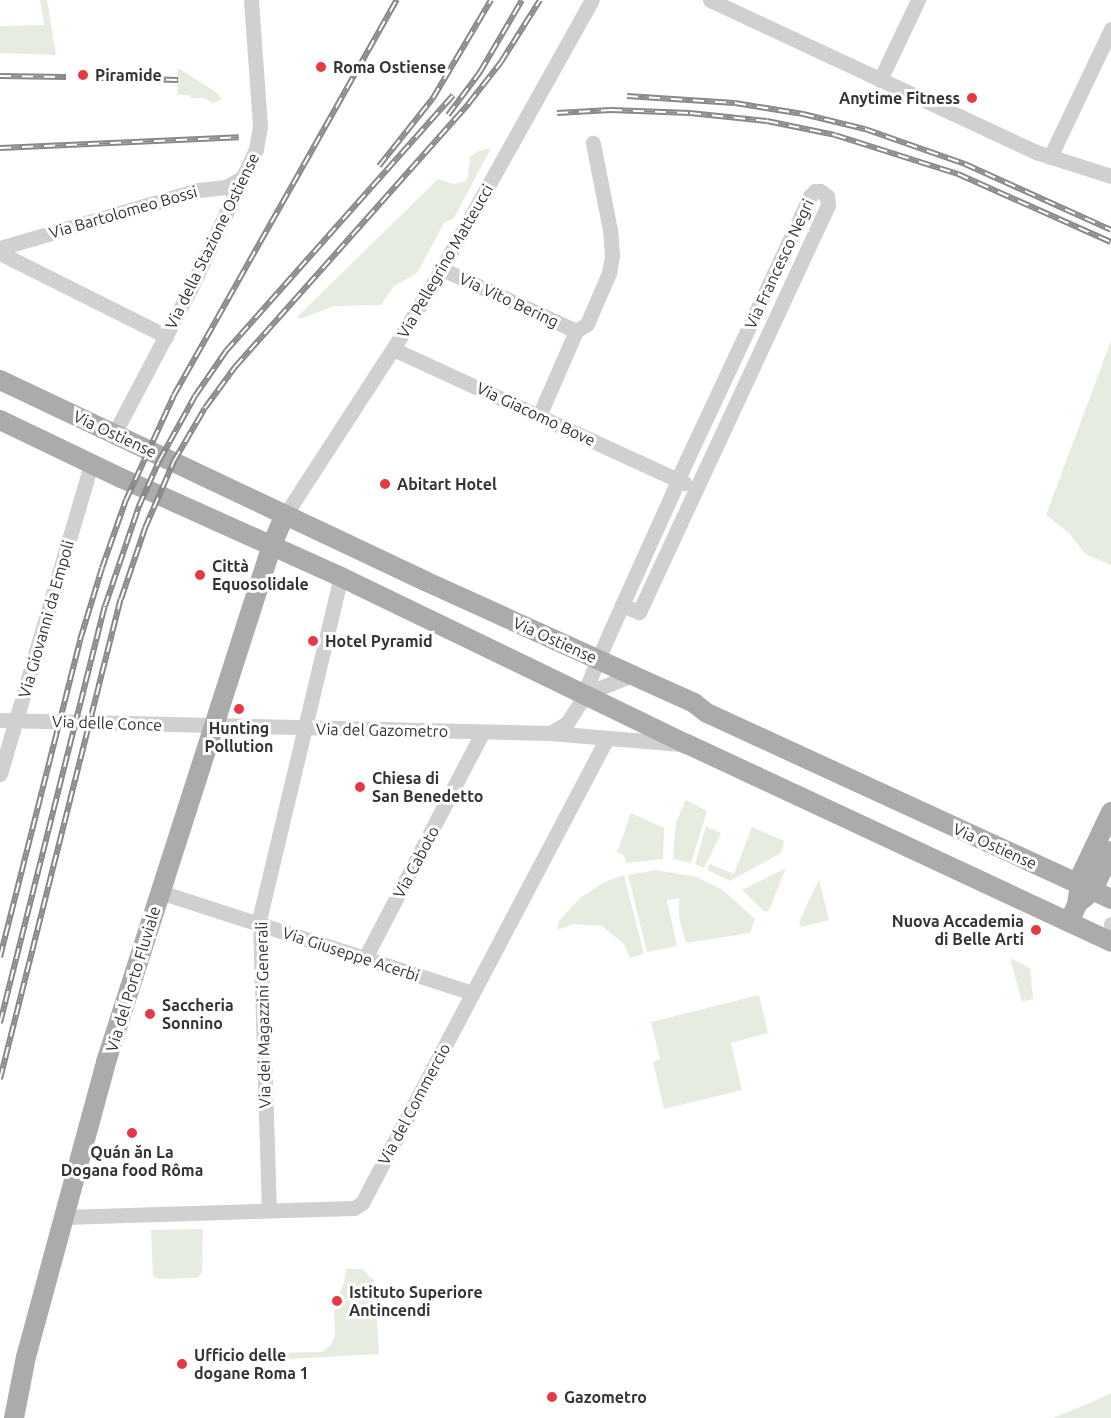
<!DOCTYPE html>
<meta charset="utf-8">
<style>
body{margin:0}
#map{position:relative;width:1111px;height:1418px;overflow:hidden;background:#fff;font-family:Ubuntu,sans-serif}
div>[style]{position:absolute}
.green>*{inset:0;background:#e6ecdf}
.minor>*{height:15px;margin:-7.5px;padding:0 7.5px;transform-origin:7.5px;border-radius:7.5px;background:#d0d0d0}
.major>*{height:20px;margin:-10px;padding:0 10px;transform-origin:10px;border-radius:10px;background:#ababab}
.rail>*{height:6px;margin-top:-3px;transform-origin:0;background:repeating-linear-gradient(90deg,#fff 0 11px,#888 0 22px);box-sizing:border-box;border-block:2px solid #888}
.dots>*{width:16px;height:16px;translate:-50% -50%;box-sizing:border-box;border:3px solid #fff;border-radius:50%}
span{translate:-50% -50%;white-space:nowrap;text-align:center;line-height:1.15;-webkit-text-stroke:6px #fff;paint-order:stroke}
.poi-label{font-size:16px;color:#333;font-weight:700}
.left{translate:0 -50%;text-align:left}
.right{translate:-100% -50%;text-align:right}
.street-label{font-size:16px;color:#333}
</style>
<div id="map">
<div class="green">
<div style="clip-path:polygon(40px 0,47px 0,56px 55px,0 53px,0 26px,44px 25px)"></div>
<div style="clip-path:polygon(178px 68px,216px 92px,222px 99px,214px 103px,203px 98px,191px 98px,190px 95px,177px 95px)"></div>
<div style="clip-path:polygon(491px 148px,454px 218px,444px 223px,417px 273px,394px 286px,381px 305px,334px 306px,300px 319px,297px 317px,438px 179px,453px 184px,464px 182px,468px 177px,470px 157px,478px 151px)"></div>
<div style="clip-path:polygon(1111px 341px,1111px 565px,1085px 554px,1069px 533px,1046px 515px)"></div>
<div style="clip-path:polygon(686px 800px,707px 811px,691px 863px,673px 859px,676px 822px)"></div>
<div style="clip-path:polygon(631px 813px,664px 828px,663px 859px,626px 863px,624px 856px,617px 852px)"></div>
<div style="clip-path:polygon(706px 826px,721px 833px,704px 868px,695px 864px)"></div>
<div style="clip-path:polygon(752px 827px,784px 841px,781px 853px,730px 881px,707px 870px,710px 864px,734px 874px)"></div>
<div style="clip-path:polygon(786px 868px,769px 910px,765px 912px,742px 890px)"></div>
<div style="clip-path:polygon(655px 870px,697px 877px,723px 890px,755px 919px,750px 933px,686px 943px,679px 917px,679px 898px,667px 900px,677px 946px,647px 952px,628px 875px)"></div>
<div style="clip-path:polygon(624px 875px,644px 954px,630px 958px,624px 944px,602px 926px,574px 924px,557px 930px,559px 921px,581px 897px,607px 881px)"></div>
<div style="clip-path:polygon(819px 879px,829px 920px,801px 927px,799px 922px)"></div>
<div style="clip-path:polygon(1010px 958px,1030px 968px,1033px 999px,1022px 1002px)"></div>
<div style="clip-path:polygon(759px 995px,768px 1033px,731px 1043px,742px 1090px,664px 1109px,653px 1062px,660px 1059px,651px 1022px)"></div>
<div style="clip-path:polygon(203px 1229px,202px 1273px,197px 1278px,159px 1279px,153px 1276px,151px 1230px)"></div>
<div style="clip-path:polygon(346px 1269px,363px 1269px,370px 1278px,374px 1279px,379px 1354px,271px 1360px,271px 1353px,322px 1352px,331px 1345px,335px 1335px,334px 1306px,344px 1283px)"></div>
<div style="clip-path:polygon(1111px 1393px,1111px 1418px,1053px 1418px,1092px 1402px)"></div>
</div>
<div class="minor">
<div style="left:710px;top:0;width:360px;rotate:25deg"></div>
<div style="left:1036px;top:152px;width:79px;rotate:17.7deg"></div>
<div style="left:880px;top:80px;width:89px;rotate:-64.6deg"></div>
<div style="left:1050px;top:157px;width:142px;rotate:-64.5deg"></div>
<div style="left:0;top:248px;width:206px;rotate:-16.3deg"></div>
<div style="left:198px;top:190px;width:28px;rotate:-6deg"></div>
<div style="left:226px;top:187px;width:20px;rotate:-30deg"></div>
<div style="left:0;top:253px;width:186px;rotate:26.6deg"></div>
<div style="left:442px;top:269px;width:148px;rotate:24.8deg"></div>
<div style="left:393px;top:349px;width:321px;rotate:24.7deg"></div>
<div style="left:539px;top:416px;width:93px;rotate:-66.5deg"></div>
<div style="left:576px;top:331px;width:13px;rotate:-32deg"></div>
<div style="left:587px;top:324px;width:56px;rotate:-66.7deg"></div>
<div style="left:609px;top:273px;width:17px;rotate:-80deg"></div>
<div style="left:612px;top:256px;width:26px;rotate:-94deg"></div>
<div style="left:610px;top:230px;width:89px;rotate:-101.1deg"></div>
<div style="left:114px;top:434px;width:163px;rotate:-62.2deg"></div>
<div style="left:190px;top:290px;width:156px;rotate:-64.9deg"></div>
<div style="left:256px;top:149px;width:23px;rotate:-80deg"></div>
<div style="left:260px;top:126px;width:125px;rotate:-94.1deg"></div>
<div style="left:285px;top:515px;width:198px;rotate:-57deg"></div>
<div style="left:393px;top:349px;width:84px;rotate:-58.6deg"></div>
<div style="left:437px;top:277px;width:317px;rotate:-60.8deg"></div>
<div style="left:585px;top:694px;width:51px;rotate:-22deg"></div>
<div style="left:0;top:720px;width:550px;rotate:1.35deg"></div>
<div style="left:550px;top:733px;width:131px;rotate:4.8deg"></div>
<div style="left:550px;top:733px;width:20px;rotate:-30deg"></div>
<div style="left:567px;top:723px;width:24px;rotate:-57deg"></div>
<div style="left:580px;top:703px;width:57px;rotate:-67.5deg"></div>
<div style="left:602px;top:650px;width:49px;rotate:-66deg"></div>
<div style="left:622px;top:605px;width:124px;rotate:-65.7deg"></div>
<div style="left:673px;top:492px;width:22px;rotate:-68deg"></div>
<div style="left:681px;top:472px;width:305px;rotate:-64.9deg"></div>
<div style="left:810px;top:196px;width:7px;rotate:-45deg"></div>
<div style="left:815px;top:191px;width:5px"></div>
<div style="left:820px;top:191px;width:9px;rotate:36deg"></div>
<div style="left:827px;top:196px;width:9px;rotate:84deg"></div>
<div style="left:828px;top:205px;width:449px;rotate:114.9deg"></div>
<div style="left:639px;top:612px;width:18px;rotate:-158deg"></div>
<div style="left:0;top:774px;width:323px;rotate:-73.6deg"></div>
<div style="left:160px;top:892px;width:328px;rotate:17.9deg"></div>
<div style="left:1111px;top:924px;width:13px;rotate:90deg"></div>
<div style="left:365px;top:958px;width:254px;rotate:-62.5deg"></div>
<div style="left:269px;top:1210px;width:294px;rotate:-91.8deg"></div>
<div style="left:260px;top:916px;width:349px;rotate:-76.6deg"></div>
<div style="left:64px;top:1217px;width:290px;rotate:-1.8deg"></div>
<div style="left:354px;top:1208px;width:9px;rotate:-32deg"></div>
<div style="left:362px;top:1203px;width:523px;rotate:-62.21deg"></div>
</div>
<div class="major">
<div style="left:0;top:380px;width:470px;rotate:25.3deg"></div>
<div style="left:425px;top:581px;width:227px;rotate:24.4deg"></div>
<div style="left:632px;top:675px;width:68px;rotate:24.3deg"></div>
<div style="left:694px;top:703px;width:16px;rotate:38deg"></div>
<div style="left:707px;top:713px;width:445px;rotate:24.7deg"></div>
<div style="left:0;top:420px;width:134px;rotate:25.6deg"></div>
<div style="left:121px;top:478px;width:241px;rotate:24.2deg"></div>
<div style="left:341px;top:577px;width:384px;rotate:25.8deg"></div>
<div style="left:687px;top:744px;width:468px;rotate:25deg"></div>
<div style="left:1083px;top:899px;width:13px;rotate:-42deg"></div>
<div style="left:1093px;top:890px;width:43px;rotate:-65.2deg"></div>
<div style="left:1069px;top:922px;width:19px;rotate:-65deg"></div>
<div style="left:1077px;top:905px;width:30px;rotate:-82deg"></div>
<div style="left:1081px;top:875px;width:70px;rotate:-64.5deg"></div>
<div style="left:14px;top:1418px;width:62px;rotate:-78.9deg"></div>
<div style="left:26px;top:1357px;width:306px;rotate:-74.8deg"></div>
<div style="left:106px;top:1062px;width:543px;rotate:-72.2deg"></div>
<div style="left:272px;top:545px;width:33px;rotate:-67deg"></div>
</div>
<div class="rail">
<div style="left:0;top:76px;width:66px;rotate:0.9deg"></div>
<div style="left:100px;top:78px;width:78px;rotate:1.5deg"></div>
<div style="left:627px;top:96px;width:108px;rotate:3.7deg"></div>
<div style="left:735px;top:103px;width:69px;rotate:9.2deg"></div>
<div style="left:803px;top:114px;width:64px;rotate:13.6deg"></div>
<div style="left:865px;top:129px;width:106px;rotate:19.3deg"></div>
<div style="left:965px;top:164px;width:160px;rotate:24.3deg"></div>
<div style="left:557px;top:113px;width:54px;rotate:-3.2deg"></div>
<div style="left:611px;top:110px;width:79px;rotate:2.2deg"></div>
<div style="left:690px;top:113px;width:77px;rotate:5.9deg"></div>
<div style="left:767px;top:121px;width:69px;rotate:11.6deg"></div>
<div style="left:835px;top:135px;width:129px;rotate:17.6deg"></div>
<div style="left:958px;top:174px;width:167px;rotate:24deg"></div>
<div style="left:448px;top:115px;width:54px;rotate:-53.3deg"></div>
<div style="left:480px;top:72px;width:83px;rotate:-59.7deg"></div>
<div style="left:0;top:148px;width:239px;rotate:-2.6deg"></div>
<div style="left:379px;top:166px;width:87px;rotate:-51.5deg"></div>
<div style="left:433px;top:98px;width:114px;rotate:-59.4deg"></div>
<div style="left:0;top:957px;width:327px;rotate:-75.8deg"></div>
<div style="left:80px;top:640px;width:75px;rotate:-73deg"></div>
<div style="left:102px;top:568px;width:72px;rotate:-70.6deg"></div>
<div style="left:126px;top:500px;width:115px;rotate:-65.4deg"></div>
<div style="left:174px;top:395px;width:454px;rotate:-60.6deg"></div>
<div style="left:0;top:1023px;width:430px;rotate:-75.9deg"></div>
<div style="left:105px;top:606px;width:106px;rotate:-71.2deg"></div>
<div style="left:139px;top:506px;width:49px;rotate:-66deg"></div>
<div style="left:159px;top:461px;width:74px;rotate:-61deg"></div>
<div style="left:195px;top:396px;width:55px;rotate:-55.4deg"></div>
<div style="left:226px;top:351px;width:342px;rotate:-48.4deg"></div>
<div style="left:0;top:1079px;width:495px;rotate:-75.9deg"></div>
<div style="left:121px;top:599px;width:75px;rotate:-71.3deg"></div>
<div style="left:145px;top:528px;width:73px;rotate:-66.6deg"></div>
<div style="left:174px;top:461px;width:61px;rotate:-59.7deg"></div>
<div style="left:205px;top:408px;width:51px;rotate:-53.8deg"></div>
<div style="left:235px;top:367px;width:353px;rotate:-48.4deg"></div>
<div style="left:469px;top:103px;width:52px;rotate:-52deg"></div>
<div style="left:501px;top:62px;width:73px;rotate:-57.8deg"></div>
</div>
<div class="dots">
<div style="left:321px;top:67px;background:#e63946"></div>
<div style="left:83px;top:75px;background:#e63946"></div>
<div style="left:972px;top:98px;background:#e63946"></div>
<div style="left:385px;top:484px;background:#e63946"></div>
<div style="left:200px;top:575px;background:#e63946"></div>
<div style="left:313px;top:641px;background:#e63946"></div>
<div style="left:239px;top:709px;background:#e63946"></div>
<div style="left:360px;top:787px;background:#e63946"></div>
<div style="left:1036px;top:930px;background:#e63946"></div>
<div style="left:150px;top:1014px;background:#e63946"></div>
<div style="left:132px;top:1133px;background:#e63946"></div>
<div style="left:337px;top:1301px;background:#e63946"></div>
<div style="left:182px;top:1364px;background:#e63946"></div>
<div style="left:552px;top:1397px;background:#e63946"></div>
</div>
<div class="poi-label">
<span class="left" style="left:333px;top:67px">Roma Ostiense</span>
<span class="left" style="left:95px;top:75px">Piramide</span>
<span class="right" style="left:960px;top:98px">Anytime Fitness</span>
<span class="left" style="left:397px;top:484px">Abitart Hotel</span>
<span class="left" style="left:212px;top:575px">Città<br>Equosolidale</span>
<span class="left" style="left:325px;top:641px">Hotel Pyramid</span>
<span style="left:239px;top:737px">Hunting<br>Pollution</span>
<span class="left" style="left:372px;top:787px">Chiesa di<br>San Benedetto</span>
<span class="right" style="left:1024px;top:930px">Nuova Accademia<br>di Belle Arti</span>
<span class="left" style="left:162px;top:1014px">Saccheria<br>Sonnino</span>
<span style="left:132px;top:1161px">Quán ăn La<br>Dogana food Rôma</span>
<span class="left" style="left:349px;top:1301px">Istituto Superiore<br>Antincendi</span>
<span class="left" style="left:194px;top:1364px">Ufficio delle<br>dogane Roma 1</span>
<span class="left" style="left:564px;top:1397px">Gazometro</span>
</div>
<div class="street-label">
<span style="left:123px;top:212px;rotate:-16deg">Via Bartolomeo Bossi</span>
<span style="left:212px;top:241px;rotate:-64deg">Via della Stazione Ostiense</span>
<span style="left:445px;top:261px;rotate:-60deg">Via Pellegrino Matteucci</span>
<span style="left:779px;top:264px;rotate:-65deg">Via Francesco Negri</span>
<span style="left:509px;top:300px;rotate:25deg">Via Vito Bering</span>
<span style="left:536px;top:414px;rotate:25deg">Via Giacomo Bove</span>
<span style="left:115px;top:434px;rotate:25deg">Via Ostiense</span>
<span style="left:46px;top:619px;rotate:-74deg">Via Giovanni da Empoli</span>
<span style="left:555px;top:640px;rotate:24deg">Via Ostiense</span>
<span style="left:107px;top:723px;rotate:2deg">Via delle Conce</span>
<span style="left:382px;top:730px;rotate:1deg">Via del Gazometro</span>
<span style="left:995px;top:846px;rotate:24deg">Via Ostiense</span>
<span style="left:416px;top:862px;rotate:-62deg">Via Caboto</span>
<span style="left:351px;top:954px;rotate:18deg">Via Giuseppe Acerbi</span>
<span style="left:133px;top:979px;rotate:-73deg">Via del Porto Fluviale</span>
<span style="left:263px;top:1015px;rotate:-91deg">Via dei Magazzini Generali</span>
<span style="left:414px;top:1104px;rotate:-62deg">Via del Commercio</span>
</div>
</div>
